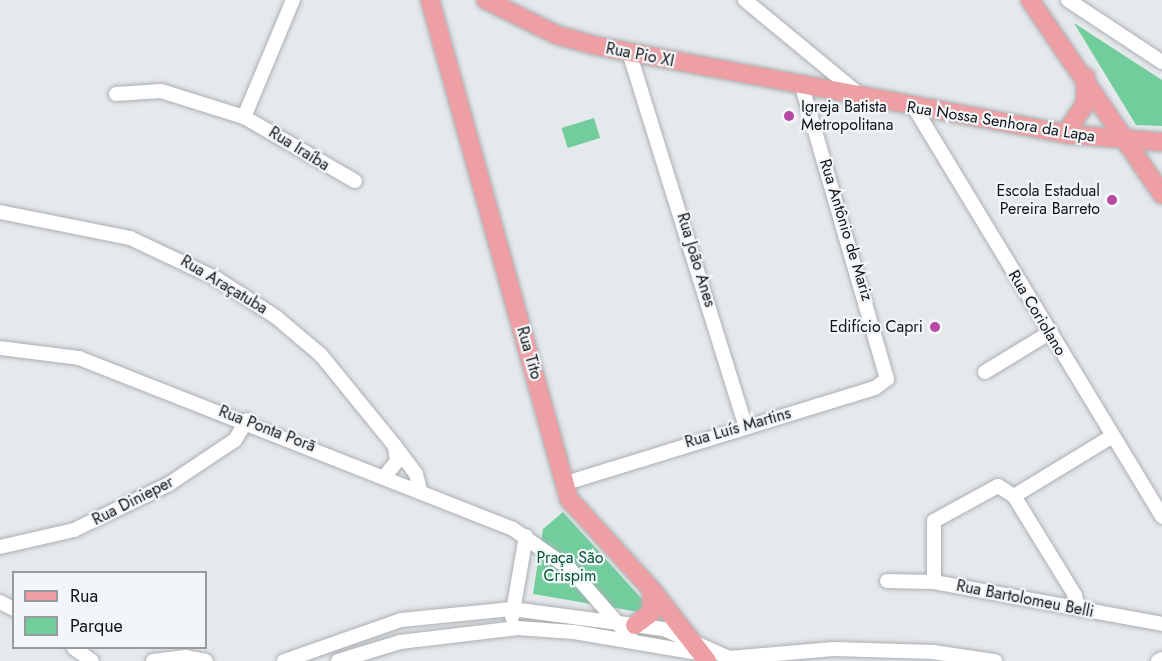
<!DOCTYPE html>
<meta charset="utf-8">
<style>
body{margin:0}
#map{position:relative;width:1162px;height:661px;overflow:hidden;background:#e5e9ec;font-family:Jost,sans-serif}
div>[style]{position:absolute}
.green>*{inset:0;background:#72cd9d;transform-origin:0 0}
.roads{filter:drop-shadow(0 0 2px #acafb3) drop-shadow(0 0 2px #acafb3)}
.minor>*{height:14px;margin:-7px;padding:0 7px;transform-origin:7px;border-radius:7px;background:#fff}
.major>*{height:18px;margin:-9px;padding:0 9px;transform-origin:9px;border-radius:9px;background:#ed9fa4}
.dots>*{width:16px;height:16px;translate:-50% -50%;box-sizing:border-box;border:3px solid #f2f6f9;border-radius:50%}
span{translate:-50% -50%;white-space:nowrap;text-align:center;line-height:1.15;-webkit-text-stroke:4.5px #f2f6f9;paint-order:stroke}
.street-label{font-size:16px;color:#111213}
.poi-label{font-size:16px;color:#111213}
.left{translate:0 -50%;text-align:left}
.right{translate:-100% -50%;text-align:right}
.park-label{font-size:16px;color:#005534}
.legend{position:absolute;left:12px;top:571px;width:195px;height:78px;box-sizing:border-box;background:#f2f6f9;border:2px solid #989b9d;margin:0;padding:8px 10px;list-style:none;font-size:18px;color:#111213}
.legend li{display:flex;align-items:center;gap:12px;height:30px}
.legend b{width:30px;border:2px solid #989b9d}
</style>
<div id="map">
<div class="green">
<div style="clip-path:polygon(1074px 23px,1162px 80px,1162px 126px,1136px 125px)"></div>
<div style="left:594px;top:118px;width:21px;height:34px;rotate:73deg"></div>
<div style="clip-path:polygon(563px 512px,642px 599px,645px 613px,533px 594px,543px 529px)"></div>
</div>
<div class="roads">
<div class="minor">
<div style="left:745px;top:0;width:151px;rotate:39.6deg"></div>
<div style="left:1068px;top:0;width:113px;rotate:33.4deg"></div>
<div style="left:629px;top:52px;width:391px;rotate:72.7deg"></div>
<div style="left:116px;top:94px;width:45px;rotate:-3.8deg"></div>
<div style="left:161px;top:91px;width:87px;rotate:17.4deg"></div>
<div style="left:244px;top:117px;width:128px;rotate:30deg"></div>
<div style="left:914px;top:107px;width:479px;rotate:58.8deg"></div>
<div style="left:244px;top:117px;width:127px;rotate:-67.3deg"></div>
<div style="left:0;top:212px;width:133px;rotate:11.3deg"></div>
<div style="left:130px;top:238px;width:96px;rotate:25.2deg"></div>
<div style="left:217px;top:279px;width:70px;rotate:32.8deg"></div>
<div style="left:276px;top:317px;width:59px;rotate:40.2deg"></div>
<div style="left:321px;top:355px;width:117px;rotate:50.9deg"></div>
<div style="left:0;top:348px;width:80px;rotate:7.2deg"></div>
<div style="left:79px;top:358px;width:466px;rotate:21.5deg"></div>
<div style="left:513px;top:529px;width:70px;rotate:35.1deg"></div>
<div style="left:570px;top:569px;width:97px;rotate:48.8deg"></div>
<div style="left:985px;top:372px;width:75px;rotate:-31.4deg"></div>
<div style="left:385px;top:476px;width:19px;rotate:-51deg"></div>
<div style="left:397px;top:461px;width:15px;rotate:-98deg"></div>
<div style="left:395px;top:446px;width:35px;rotate:53deg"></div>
<div style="left:416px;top:474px;width:16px;rotate:76deg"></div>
<div style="left:566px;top:483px;width:323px;rotate:-17.1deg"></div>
<div style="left:875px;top:388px;width:15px;rotate:-37deg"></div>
<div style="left:887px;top:379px;width:305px;rotate:-106.2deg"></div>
<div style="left:1014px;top:496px;width:114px;rotate:-31.3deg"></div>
<div style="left:0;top:547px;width:76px;rotate:-12.9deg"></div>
<div style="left:74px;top:530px;width:106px;rotate:-25.8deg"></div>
<div style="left:169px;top:484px;width:79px;rotate:-33.7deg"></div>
<div style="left:235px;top:440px;width:23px;rotate:-59deg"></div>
<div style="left:887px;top:581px;width:47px;rotate:1.2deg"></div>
<div style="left:934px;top:582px;width:232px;rotate:10.4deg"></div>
<div style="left:934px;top:582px;width:61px;rotate:-90deg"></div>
<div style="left:934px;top:521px;width:73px;rotate:-28.7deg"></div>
<div style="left:998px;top:486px;width:19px;rotate:32deg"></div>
<div style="left:1014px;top:496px;width:116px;rotate:58.4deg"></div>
<div style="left:1075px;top:595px;width:14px;rotate:78deg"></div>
<div style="left:0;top:602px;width:16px;rotate:27deg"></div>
<div style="left:512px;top:617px;width:82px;rotate:-80.2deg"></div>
<div style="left:74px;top:648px;width:22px;rotate:36deg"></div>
<div style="left:153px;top:661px;width:33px;rotate:-7deg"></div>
<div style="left:186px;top:657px;width:20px;rotate:11deg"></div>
<div style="left:284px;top:661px;width:124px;rotate:-19.3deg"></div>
<div style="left:401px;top:620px;width:112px;rotate:-5.7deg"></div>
<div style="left:512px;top:609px;width:153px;rotate:7.5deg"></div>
<div style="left:664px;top:629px;width:71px;rotate:24deg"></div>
<div style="left:729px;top:658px;width:105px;rotate:-4.9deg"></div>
<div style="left:834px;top:649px;width:99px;rotate:1.7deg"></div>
<div style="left:933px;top:652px;width:63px;rotate:8.3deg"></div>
<div style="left:338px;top:661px;width:65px;rotate:-17deg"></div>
<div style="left:400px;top:642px;width:118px;rotate:-6.8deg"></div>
<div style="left:517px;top:628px;width:57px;rotate:4deg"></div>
<div style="left:574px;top:632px;width:132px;rotate:9.6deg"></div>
<div style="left:1158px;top:661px;width:4px;rotate:-27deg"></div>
</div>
<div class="major">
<div style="left:430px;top:0;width:518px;rotate:74.43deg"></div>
<div style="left:569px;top:499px;width:123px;rotate:47.6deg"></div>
<div style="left:652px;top:590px;width:90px;rotate:52.2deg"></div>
<div style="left:486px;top:0;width:79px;rotate:26.2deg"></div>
<div style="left:557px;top:35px;width:41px;rotate:15.4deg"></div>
<div style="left:597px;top:46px;width:476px;rotate:10.6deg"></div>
<div style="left:1065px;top:134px;width:97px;rotate:4.7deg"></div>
<div style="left:1030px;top:0;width:235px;rotate:55.8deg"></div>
<div style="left:1065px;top:134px;width:36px;rotate:-56deg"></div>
<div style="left:1085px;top:104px;width:27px;rotate:-88deg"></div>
<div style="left:635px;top:625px;width:20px;rotate:-37deg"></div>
<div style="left:651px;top:613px;width:23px;rotate:-88deg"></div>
</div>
</div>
<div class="dots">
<div style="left:789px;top:116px;background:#b748a4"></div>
<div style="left:1112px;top:200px;background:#b748a4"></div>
<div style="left:935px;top:327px;background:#b748a4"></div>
</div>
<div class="street-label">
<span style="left:640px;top:55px;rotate:11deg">Rua Pio XI</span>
<span style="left:1001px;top:122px;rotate:9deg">Rua Nossa Senhora da Lapa</span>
<span style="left:299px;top:149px;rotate:32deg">Rua Iraíba</span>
<span style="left:846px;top:230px;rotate:73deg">Rua Antônio de Mariz</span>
<span style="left:696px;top:260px;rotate:73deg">Rua João Anes</span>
<span style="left:224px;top:285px;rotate:31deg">Rua Araçatuba</span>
<span style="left:1037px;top:313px;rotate:59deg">Rua Coriolano</span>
<span style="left:529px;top:353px;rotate:74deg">Rua Tito</span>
<span style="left:738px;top:428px;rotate:-16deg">Rua Luís Martins</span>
<span style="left:267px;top:429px;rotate:21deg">Rua Ponta Porã</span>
<span style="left:133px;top:501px;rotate:-27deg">Rua Dinieper</span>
<span style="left:1025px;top:599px;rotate:11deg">Rua Bartolomeu Belli</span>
</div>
<div class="poi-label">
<span class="left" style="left:801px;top:116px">Igreja Batista<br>Metropolitana</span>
<span class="right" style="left:1100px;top:200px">Escola Estadual<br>Pereira Barreto</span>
<span class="right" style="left:923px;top:327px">Edifício Capri</span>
</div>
<div class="park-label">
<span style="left:570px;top:567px">Praça São<br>Crispim</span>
</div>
<ul class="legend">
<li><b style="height:8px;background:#ed9fa4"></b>Rua</li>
<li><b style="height:16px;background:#72cd9d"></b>Parque</li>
</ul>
</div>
